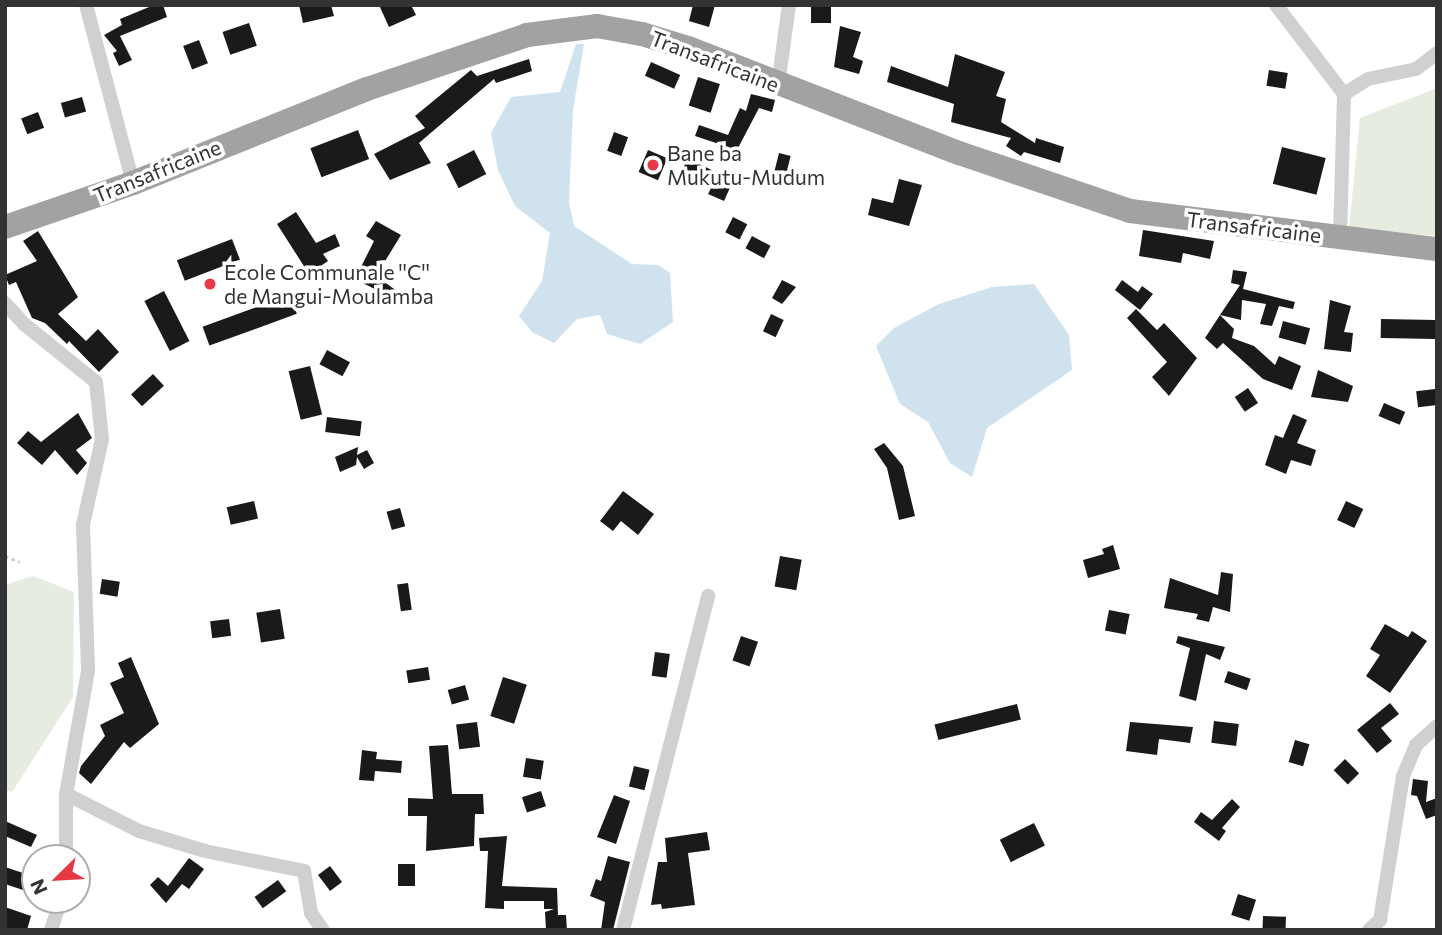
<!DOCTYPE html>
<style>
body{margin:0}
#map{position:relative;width:1442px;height:935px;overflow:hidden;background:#fff;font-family:Commissioner,sans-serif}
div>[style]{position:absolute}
.green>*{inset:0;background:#e6ecdf}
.water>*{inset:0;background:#cfe2ee}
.building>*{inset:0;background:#1a1a1a;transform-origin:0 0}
.path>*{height:2.5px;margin-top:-1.25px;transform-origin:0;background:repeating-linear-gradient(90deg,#cdcdcd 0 3.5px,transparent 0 7px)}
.minor>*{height:14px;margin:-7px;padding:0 7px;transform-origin:7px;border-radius:7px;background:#d0d0d0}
.trunk>*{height:24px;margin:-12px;padding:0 12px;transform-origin:12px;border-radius:12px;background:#a2a2a2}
.dots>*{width:19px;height:19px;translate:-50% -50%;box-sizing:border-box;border:4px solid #fff;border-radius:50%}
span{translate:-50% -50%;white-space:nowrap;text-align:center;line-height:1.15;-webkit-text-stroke:7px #fff;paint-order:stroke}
.street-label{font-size:21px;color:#333}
.poi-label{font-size:21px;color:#333}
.left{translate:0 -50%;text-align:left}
.frame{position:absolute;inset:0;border:7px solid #333;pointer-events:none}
.north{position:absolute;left:21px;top:844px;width:70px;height:70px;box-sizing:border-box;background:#fff;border:2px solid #adadad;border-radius:50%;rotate:246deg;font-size:19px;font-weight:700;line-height:28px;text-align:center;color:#333}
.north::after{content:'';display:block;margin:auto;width:24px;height:32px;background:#e63946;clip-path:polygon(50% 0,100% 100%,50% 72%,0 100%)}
</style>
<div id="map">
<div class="green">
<div style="clip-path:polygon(1437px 88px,1437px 236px,1349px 228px,1360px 118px)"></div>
<div style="clip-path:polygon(33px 576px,74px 592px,73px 697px,12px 792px,5px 790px,5px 585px)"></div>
</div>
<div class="water">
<div style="clip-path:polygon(576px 44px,584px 44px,573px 110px,569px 203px,574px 226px,632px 264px,658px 265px,670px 273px,673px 322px,640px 344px,607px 334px,600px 315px,577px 319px,554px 343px,532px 332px,519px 316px,542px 281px,550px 233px,515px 206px,498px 170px,491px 133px,511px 97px,560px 92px)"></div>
<div style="clip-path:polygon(1034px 284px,1069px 335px,1072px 370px,987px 428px,972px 477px,950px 463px,928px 422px,900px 404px,876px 346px,894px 328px,939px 304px,992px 287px)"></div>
</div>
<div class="building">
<div style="clip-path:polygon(154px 5px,163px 5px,167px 17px,120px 36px,132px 60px,119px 66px,113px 53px,117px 51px,104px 35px,122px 25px,120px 19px)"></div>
<div style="clip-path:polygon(299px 5px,331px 5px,334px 16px,303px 23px)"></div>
<div style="clip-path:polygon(379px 5px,411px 5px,416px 15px,389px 27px)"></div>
<div style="clip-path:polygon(693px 5px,715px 5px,709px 27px,689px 21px)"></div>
<div style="left:811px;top:5px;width:20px;height:18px"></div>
<div style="left:249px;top:23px;width:24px;height:28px;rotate:71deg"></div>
<div style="clip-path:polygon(840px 26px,861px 32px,853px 57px,863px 61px,859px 74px,834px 67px)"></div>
<div style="left:199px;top:40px;width:25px;height:17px;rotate:69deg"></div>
<div style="clip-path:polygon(955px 54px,1005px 72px,996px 96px,1006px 99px,1001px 122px,1035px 143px,1036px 138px,1064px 147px,1060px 163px,1024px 152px,1021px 156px,1006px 146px,1011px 138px,951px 122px,954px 104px,887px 82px,891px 66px,948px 87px)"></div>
<div style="clip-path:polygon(529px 59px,532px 71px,496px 83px,494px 79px,419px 143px,431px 163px,390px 180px,374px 154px,425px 128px,415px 116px,471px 70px,477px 76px)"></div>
<div style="left:651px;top:62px;width:32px;height:15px;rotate:24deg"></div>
<div style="left:1269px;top:70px;width:19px;height:16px;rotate:9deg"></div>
<div style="left:698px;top:77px;width:23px;height:30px;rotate:18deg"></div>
<div style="clip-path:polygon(751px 94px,775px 100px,772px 112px,759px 108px,737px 150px,695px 136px,699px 125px,728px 135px,740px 108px,746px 111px)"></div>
<div style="left:82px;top:97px;width:15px;height:22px;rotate:74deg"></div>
<div style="left:38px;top:112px;width:17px;height:18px;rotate:69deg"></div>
<div style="left:358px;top:130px;width:31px;height:51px;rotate:69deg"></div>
<div style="left:614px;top:132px;width:15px;height:20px;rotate:20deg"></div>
<div style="left:1282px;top:147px;width:45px;height:38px;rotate:14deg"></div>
<div style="left:474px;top:150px;width:27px;height:31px;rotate:63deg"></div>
<div style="left:648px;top:150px;width:21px;height:24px;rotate:23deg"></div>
<div style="left:779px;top:153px;width:12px;height:22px;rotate:14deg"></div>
<div style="clip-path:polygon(688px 158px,733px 181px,724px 201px,708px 194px,713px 184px,682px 171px)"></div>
<div style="clip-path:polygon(899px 179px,922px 185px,909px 226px,868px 215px,872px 198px,893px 203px)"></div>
<div style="clip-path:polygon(296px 212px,316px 243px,335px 234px,340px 246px,323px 254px,328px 261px,309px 274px,277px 224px)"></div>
<div style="left:733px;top:217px;width:16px;height:17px;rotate:27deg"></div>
<div style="clip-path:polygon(376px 221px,401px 235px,376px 276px,408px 299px,404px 304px,355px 279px,374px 241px,366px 236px)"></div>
<div style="clip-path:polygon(1143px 230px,1214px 241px,1210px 259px,1183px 253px,1181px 263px,1139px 256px)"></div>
<div style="clip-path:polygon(38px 231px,78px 297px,58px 314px,86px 341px,98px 329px,119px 352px,99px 372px,69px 341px,67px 344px,45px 323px,32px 318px,16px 282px,9px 285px,5px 275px,37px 261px,23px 241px)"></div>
<div style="left:752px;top:236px;width:21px;height:14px;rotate:28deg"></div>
<div style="left:232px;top:239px;width:22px;height:59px;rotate:69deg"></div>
<div style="clip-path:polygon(1233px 270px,1247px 272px,1243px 289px,1295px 302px,1293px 309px,1279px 306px,1272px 326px,1260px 324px,1266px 304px,1242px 300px,1241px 320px,1220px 315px,1240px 285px,1231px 283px)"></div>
<div style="clip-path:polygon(782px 280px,796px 287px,782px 304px,772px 298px)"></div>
<div style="clip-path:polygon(1122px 280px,1138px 292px,1142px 286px,1153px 294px,1140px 310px,1115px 290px)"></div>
<div style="left:164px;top:291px;width:56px;height:22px;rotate:63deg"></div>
<div style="left:290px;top:295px;width:20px;height:93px;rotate:70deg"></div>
<div style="clip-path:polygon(1330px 300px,1351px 306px,1344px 332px,1353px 333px,1351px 352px,1324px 349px)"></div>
<div style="clip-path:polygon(1136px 309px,1157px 330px,1164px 323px,1197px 358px,1169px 396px,1152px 377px,1167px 362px,1127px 318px)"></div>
<div style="left:771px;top:314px;width:14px;height:19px;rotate:25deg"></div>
<div style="clip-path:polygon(1220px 315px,1234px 329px,1232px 338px,1254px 346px,1275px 365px,1279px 356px,1301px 366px,1292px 390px,1263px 379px,1223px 343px,1217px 349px,1205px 338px)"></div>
<div style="left:1381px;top:319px;width:55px;height:19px;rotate:1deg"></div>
<div style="left:1283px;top:321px;width:28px;height:17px;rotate:15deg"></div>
<div style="left:327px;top:350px;width:26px;height:16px;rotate:28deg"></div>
<div style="left:310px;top:366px;width:50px;height:22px;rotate:76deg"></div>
<div style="clip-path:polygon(1318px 370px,1353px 386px,1348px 402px,1311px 397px)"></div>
<div style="left:153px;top:374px;width:16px;height:30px;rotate:47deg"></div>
<div style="left:1248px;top:388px;width:18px;height:16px;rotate:56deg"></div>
<div style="left:1435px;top:389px;width:16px;height:19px;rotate:83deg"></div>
<div style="left:1384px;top:403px;width:23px;height:14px;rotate:23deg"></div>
<div style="clip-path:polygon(78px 413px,92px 438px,76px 450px,87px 463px,77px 475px,55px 450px,42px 465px,17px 443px,28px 431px,41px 442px)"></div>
<div style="clip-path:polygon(1293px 414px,1307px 420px,1297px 443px,1316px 450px,1311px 466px,1291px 460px,1286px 474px,1265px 465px,1275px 435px,1283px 438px)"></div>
<div style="left:327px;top:417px;width:35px;height:15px;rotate:7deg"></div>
<div style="clip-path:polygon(884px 443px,903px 466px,915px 516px,899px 520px,887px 468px,874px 449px)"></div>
<div style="clip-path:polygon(358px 447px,357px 455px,367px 450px,374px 463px,364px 469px,357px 457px,356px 465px,340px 472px,335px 457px)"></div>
<div style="clip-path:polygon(623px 491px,654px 514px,638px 535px,621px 521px,613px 531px,600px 521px)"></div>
<div style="left:254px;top:501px;width:18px;height:28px;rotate:77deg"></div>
<div style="left:1346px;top:501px;width:19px;height:21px;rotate:25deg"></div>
<div style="left:400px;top:508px;width:19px;height:14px;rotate:74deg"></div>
<div style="clip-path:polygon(1113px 545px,1120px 569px,1088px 578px,1083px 560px,1104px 554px,1102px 549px)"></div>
<div style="left:780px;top:556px;width:22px;height:31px;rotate:10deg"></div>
<div style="clip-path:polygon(1221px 572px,1233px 574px,1230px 612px,1213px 607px,1209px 622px,1196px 619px,1198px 614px,1164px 608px,1170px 578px,1218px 595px)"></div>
<div style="left:102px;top:579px;width:18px;height:15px;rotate:9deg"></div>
<div style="left:408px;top:583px;width:27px;height:11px;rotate:82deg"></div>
<div style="left:280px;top:609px;width:30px;height:24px;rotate:81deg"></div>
<div style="left:1109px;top:610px;width:21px;height:21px;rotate:11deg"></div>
<div style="left:229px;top:619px;width:17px;height:19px;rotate:83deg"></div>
<div style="clip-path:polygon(1385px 624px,1408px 637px,1412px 631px,1427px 641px,1390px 693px,1366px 676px,1380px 655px,1370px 649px)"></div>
<div style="left:741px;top:636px;width:18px;height:26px;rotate:19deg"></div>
<div style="clip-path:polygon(1178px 636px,1225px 647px,1220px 660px,1206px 654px,1196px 701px,1179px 696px,1190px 648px,1176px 643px)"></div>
<div style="left:655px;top:652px;width:15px;height:24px;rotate:8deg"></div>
<div style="clip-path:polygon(131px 657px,159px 724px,130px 748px,124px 742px,91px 784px,79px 773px,81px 766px,105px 736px,100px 725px,124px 713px,110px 683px,124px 677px,118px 663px)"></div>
<div style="left:428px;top:667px;width:13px;height:22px;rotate:81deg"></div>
<div style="left:1228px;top:671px;width:24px;height:12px;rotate:19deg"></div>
<div style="left:503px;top:677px;width:25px;height:41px;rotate:18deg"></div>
<div style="left:465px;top:685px;width:15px;height:18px;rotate:74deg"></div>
<div style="clip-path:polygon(1390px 703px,1399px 714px,1381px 728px,1392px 741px,1377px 753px,1357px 730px)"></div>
<div style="left:1017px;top:704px;width:16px;height:85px;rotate:76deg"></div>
<div style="left:1214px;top:721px;width:25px;height:22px;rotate:7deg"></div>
<div style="left:477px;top:722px;width:25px;height:21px;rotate:83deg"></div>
<div style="clip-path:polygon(1130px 722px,1193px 727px,1190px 743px,1159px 739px,1157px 755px,1126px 751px)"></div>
<div style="left:1295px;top:740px;width:15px;height:23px;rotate:16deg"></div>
<div style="clip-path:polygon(448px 745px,452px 794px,483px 794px,484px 814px,475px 814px,474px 846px,426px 851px,427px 816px,408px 816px,408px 798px,433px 799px,429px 746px)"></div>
<div style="clip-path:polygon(362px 750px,377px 752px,376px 759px,402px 761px,401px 773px,375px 771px,374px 781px,359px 780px)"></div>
<div style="left:526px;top:758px;width:18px;height:19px;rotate:9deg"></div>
<div style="left:1345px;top:759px;width:20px;height:16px;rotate:45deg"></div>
<div style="left:634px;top:766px;width:16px;height:21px;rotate:14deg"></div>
<div style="clip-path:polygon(1413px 779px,1428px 781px,1426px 802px,1437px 798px,1437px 815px,1426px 819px,1417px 796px,1411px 795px)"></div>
<div style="left:541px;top:791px;width:16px;height:20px;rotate:72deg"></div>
<div style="clip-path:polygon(614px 795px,630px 801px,616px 844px,597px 837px)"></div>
<div style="clip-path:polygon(1232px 799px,1240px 807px,1222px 828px,1226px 831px,1219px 841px,1194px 822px,1201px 812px,1212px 820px)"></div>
<div style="clip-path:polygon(5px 821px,37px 835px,31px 847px,5px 836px)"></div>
<div style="left:1034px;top:823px;width:25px;height:38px;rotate:64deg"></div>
<div style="clip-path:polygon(707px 832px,710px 850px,688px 853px,695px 905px,662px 909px,661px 904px,651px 905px,658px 862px,667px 862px,665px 838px)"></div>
<div style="clip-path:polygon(507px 836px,502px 886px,557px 888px,558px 915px,566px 915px,567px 930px,546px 930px,545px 912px,554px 909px,544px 909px,544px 901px,504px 901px,504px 909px,485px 908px,488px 851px,480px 851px,479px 838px)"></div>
<div style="clip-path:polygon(608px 856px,630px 862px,613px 930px,601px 930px,605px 902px,590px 896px,596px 879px,601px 881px)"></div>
<div style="clip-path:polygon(189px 858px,204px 869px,189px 889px,182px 884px,166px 903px,150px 885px,158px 877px,168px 886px)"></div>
<div style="left:398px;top:864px;width:17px;height:22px"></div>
<div style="left:330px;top:866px;width:20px;height:15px;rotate:53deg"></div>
<div style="clip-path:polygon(5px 867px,35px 877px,35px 894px,5px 884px)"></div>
<div style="left:278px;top:880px;width:14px;height:29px;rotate:54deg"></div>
<div style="left:1238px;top:894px;width:19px;height:22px;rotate:18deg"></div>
<div style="clip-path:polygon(5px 907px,31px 916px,27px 930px,5px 930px)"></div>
<div style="left:1263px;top:916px;width:23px;height:14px;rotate:2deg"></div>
</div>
<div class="path">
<div style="left:5px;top:556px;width:16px;rotate:22deg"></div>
</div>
<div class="minor">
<div style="left:86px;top:5px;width:184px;rotate:75.2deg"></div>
<div style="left:1276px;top:5px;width:112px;rotate:52.6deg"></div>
<div style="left:1344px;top:94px;width:145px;rotate:91.6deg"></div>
<div style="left:778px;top:85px;width:81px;rotate:-82.2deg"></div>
<div style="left:1344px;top:94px;width:28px;rotate:-32deg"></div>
<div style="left:1368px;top:79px;width:49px;rotate:-11.8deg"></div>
<div style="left:1416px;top:69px;width:26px;rotate:-37deg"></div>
<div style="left:5px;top:303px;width:28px;rotate:48deg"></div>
<div style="left:24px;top:324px;width:92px;rotate:38.9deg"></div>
<div style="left:96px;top:382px;width:57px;rotate:84deg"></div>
<div style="left:102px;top:439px;width:88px;rotate:102.5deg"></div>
<div style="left:83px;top:525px;width:146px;rotate:88deg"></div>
<div style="left:88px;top:671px;width:125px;rotate:100.1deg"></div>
<div style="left:66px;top:794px;width:64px;rotate:90deg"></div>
<div style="left:66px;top:794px;width:82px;rotate:26.9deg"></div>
<div style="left:139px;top:831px;width:69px;rotate:16.9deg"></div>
<div style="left:205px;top:851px;width:101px;rotate:11.4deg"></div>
<div style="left:304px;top:871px;width:43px;rotate:80.5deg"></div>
<div style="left:311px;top:913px;width:21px;rotate:55deg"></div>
<div style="left:51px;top:930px;width:32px;rotate:-72deg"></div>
<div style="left:623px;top:930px;width:345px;rotate:-75.7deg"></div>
<div style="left:1369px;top:930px;width:15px;rotate:-42deg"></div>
<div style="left:1380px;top:920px;width:146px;rotate:-80.9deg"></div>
<div style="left:1403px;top:776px;width:34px;rotate:-67deg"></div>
<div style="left:1416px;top:745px;width:28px;rotate:-42deg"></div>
</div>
<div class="trunk">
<div style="left:5px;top:227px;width:135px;rotate:-19deg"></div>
<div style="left:133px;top:183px;width:252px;rotate:-21.9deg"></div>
<div style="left:367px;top:89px;width:169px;rotate:-18.6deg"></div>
<div style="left:527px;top:35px;width:71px;rotate:-7.3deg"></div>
<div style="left:597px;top:26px;width:46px;rotate:10.1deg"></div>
<div style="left:642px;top:34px;width:48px;rotate:16.9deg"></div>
<div style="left:688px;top:48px;width:291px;rotate:21.2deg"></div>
<div style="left:959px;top:153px;width:181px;rotate:18.7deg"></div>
<div style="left:1130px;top:211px;width:309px;rotate:7.1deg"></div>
</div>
<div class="dots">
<div style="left:653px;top:165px;background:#e63946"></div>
<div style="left:210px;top:284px;background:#e63946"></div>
</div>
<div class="street-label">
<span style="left:715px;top:61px;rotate:21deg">Transafricaine</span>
<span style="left:157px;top:171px;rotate:-22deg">Transafricaine</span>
<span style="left:1254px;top:227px;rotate:7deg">Transafricaine</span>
</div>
<div class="poi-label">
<span class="left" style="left:667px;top:165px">Bane ba<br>Mukutu-Mudum</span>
<span class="left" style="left:224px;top:284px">Ecole Communale ''C''<br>de Mangui-Moulamba</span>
</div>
<div class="frame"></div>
<div class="north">N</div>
</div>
